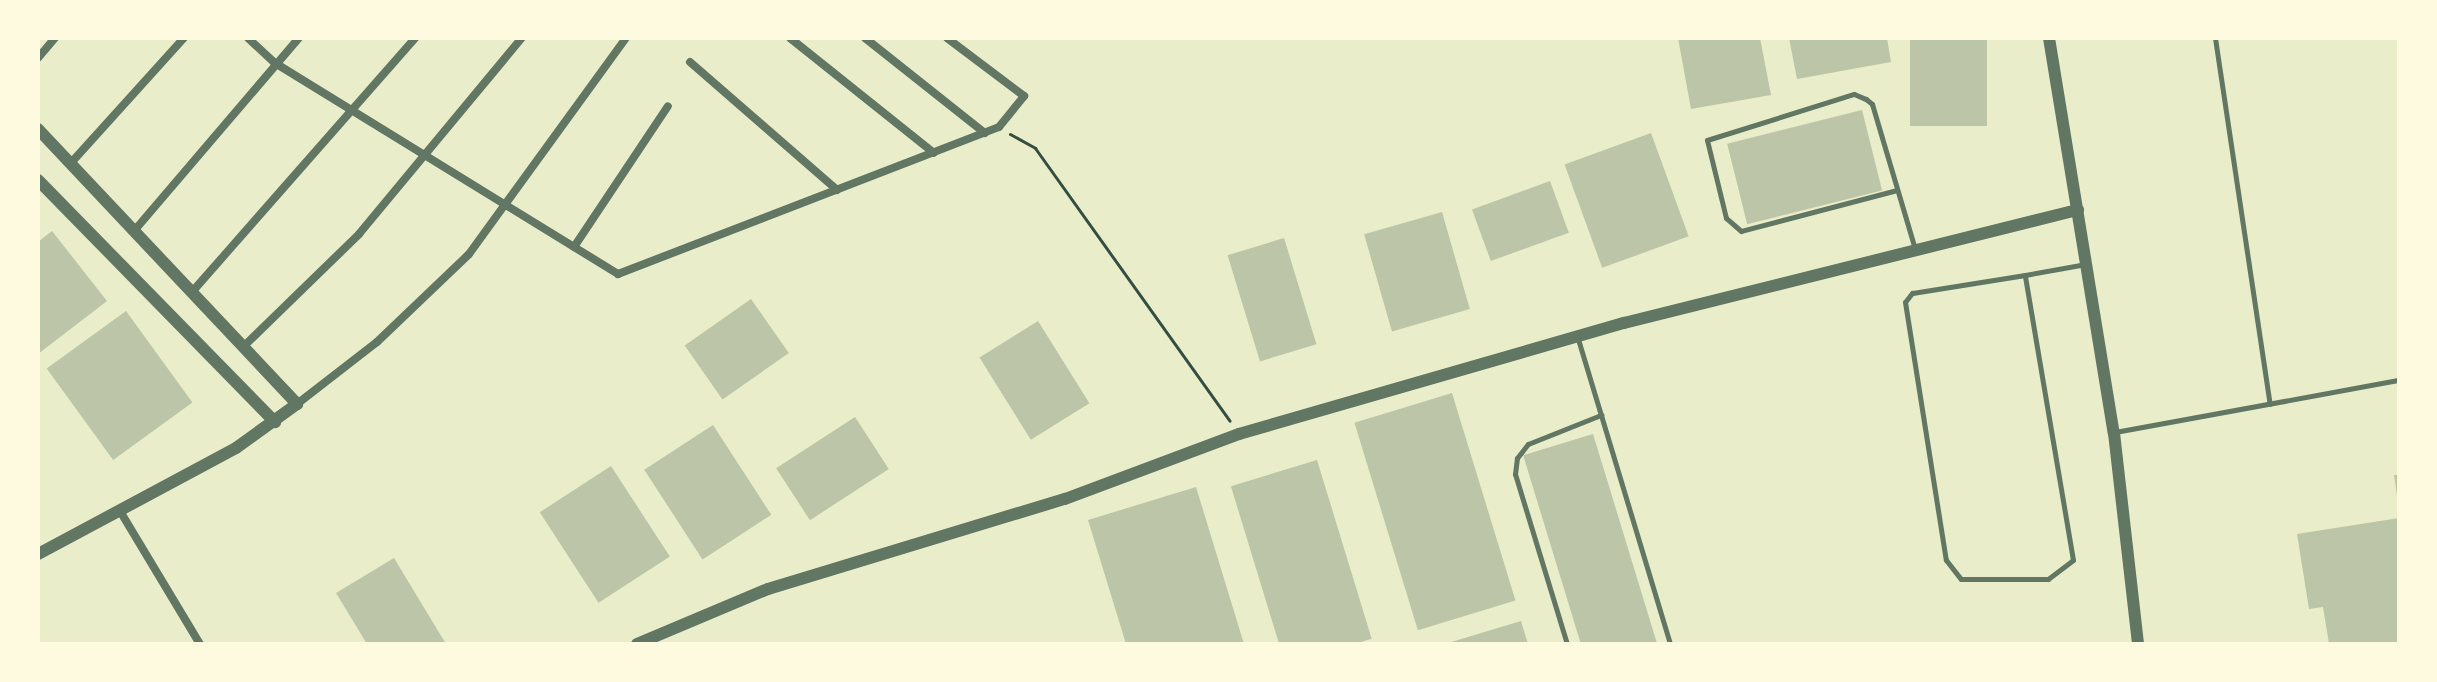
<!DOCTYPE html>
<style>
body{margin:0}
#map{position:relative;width:2437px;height:682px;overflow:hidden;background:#e9edc9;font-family:Rubik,sans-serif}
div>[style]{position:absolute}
.building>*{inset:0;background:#bcc5a7;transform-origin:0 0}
.path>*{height:3px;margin:-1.5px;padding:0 1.5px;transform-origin:1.5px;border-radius:1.5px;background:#344e41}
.service>*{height:5px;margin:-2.5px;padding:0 2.5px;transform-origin:2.5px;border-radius:2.5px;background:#617663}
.minor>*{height:8px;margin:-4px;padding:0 4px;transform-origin:4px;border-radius:4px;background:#617663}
.tertiary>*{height:12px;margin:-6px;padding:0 6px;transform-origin:6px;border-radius:6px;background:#617663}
span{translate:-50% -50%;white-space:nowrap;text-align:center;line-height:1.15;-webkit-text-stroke:6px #fefae0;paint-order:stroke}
.frame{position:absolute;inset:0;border:40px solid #fefae0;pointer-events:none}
</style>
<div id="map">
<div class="building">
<div style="clip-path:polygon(1678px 38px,1760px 38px,1771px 95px,1691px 109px)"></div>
<div style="clip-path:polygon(1789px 38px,1887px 38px,1891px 62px,1797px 79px)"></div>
<div style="left:1910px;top:38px;width:77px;height:88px"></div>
<div style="left:1862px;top:110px;width:83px;height:139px;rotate:76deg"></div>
<div style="left:1651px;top:133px;width:110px;height:92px;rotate:70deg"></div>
<div style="left:1550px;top:181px;width:55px;height:83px;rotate:70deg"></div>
<div style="left:1442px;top:212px;width:101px;height:81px;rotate:74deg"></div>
<div style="clip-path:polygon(52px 231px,107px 301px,38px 354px,38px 242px)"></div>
<div style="left:1284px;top:238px;width:111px;height:59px;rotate:73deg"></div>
<div style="left:751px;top:299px;width:66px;height:81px;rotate:55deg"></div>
<div style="left:126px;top:311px;width:113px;height:98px;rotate:54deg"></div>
<div style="left:1038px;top:321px;width:97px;height:69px;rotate:58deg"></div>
<div style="left:1452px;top:393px;width:217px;height:102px;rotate:73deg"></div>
<div style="left:855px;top:417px;width:62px;height:94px;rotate:57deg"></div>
<div style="left:713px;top:425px;width:107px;height:82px;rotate:57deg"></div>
<div style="left:1593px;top:434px;width:219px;height:73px;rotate:73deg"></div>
<div style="left:1317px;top:460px;width:187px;height:90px;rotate:73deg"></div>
<div style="left:611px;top:466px;width:108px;height:85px;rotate:57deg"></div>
<div style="clip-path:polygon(2394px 475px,2399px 475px,2399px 496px,2397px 496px)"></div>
<div style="clip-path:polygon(1196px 487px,1244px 644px,1126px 644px,1088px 520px)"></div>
<div style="clip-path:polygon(2399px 518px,2399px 644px,2329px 644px,2323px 607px,2309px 609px,2297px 534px)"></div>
<div style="clip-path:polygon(394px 558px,446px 644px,367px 644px,336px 593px)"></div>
<div style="clip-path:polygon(1521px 621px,1528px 644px,1449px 644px,1448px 643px)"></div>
</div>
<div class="path">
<div style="left:1010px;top:134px;width:29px;rotate:29deg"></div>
<div style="left:1035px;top:148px;width:335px;rotate:54.5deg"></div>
</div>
<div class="service">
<div style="left:2215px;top:38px;width:370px;rotate:81.5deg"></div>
<div style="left:1897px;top:190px;width:161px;rotate:165.3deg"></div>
<div style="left:1741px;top:231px;width:20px;rotate:-139deg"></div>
<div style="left:1726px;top:218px;width:80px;rotate:-103.7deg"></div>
<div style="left:1707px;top:140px;width:154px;rotate:-17.4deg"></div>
<div style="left:1854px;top:94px;width:13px;rotate:23deg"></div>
<div style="left:1866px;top:99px;width:8px;rotate:40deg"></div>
<div style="left:1872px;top:104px;width:151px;rotate:73.5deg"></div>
<div style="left:2025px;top:275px;width:114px;rotate:170.9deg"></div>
<div style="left:1912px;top:293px;width:11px;rotate:128deg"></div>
<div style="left:1905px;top:302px;width:261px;rotate:81deg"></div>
<div style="left:1946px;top:560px;width:24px;rotate:52deg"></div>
<div style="left:1961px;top:579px;width:87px"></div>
<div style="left:2048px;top:579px;width:31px;rotate:-37deg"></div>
<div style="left:2073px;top:560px;width:289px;rotate:-99.6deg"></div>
<div style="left:2025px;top:275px;width:62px;rotate:-10.2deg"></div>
<div style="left:1578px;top:339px;width:319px;rotate:73.2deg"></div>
<div style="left:2115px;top:432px;width:289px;rotate:-10.4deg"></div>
<div style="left:1567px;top:644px;width:178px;rotate:-107deg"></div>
<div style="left:1515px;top:474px;width:16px;rotate:-83deg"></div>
<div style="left:1517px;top:458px;width:18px;rotate:-52deg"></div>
<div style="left:1528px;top:444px;width:79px;rotate:-21.7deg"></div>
</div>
<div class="minor">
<div style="left:248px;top:38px;width:37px;rotate:43deg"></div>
<div style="left:275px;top:63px;width:403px;rotate:31.6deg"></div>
<div style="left:618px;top:274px;width:408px;rotate:-21.1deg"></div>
<div style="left:999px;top:127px;width:40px;rotate:-51deg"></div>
<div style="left:1024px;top:96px;width:96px;rotate:-143deg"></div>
<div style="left:790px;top:38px;width:184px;rotate:38.6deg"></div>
<div style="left:865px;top:38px;width:153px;rotate:38.4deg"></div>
<div style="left:38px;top:58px;width:26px;rotate:-50deg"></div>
<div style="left:690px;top:62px;width:195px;rotate:41deg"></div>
<div style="left:70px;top:164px;width:170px;rotate:-47.9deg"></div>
<div style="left:134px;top:231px;width:254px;rotate:-49.5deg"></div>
<div style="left:574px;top:247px;width:169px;rotate:-56.3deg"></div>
<div style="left:192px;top:292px;width:338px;rotate:-48.7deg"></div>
<div style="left:243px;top:347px;width:162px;rotate:-44.2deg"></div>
<div style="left:359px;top:234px;width:255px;rotate:-50.3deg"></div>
<div style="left:297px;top:404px;width:101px;rotate:-37.8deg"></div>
<div style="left:377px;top:342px;width:127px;rotate:-43.7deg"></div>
<div style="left:469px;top:254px;width:267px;rotate:-54deg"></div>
<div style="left:120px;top:511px;width:155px;rotate:59deg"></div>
</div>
<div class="tertiary">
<div style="left:2049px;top:38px;width:400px;rotate:80.7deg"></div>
<div style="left:2114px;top:433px;width:212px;rotate:83.5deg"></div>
<div style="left:38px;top:129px;width:378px;rotate:46.7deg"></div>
<div style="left:297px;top:404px;width:75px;rotate:144.2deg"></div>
<div style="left:236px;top:448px;width:225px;rotate:151.8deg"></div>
<div style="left:38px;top:180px;width:339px;rotate:45.6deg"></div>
<div style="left:637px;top:644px;width:142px;rotate:-22.8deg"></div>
<div style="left:768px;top:589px;width:310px;rotate:-16.9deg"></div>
<div style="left:1065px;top:499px;width:186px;rotate:-20.5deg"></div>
<div style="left:1239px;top:434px;width:401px;rotate:-16.1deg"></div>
<div style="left:1624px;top:323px;width:468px;rotate:-14deg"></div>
</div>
<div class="frame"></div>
</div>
